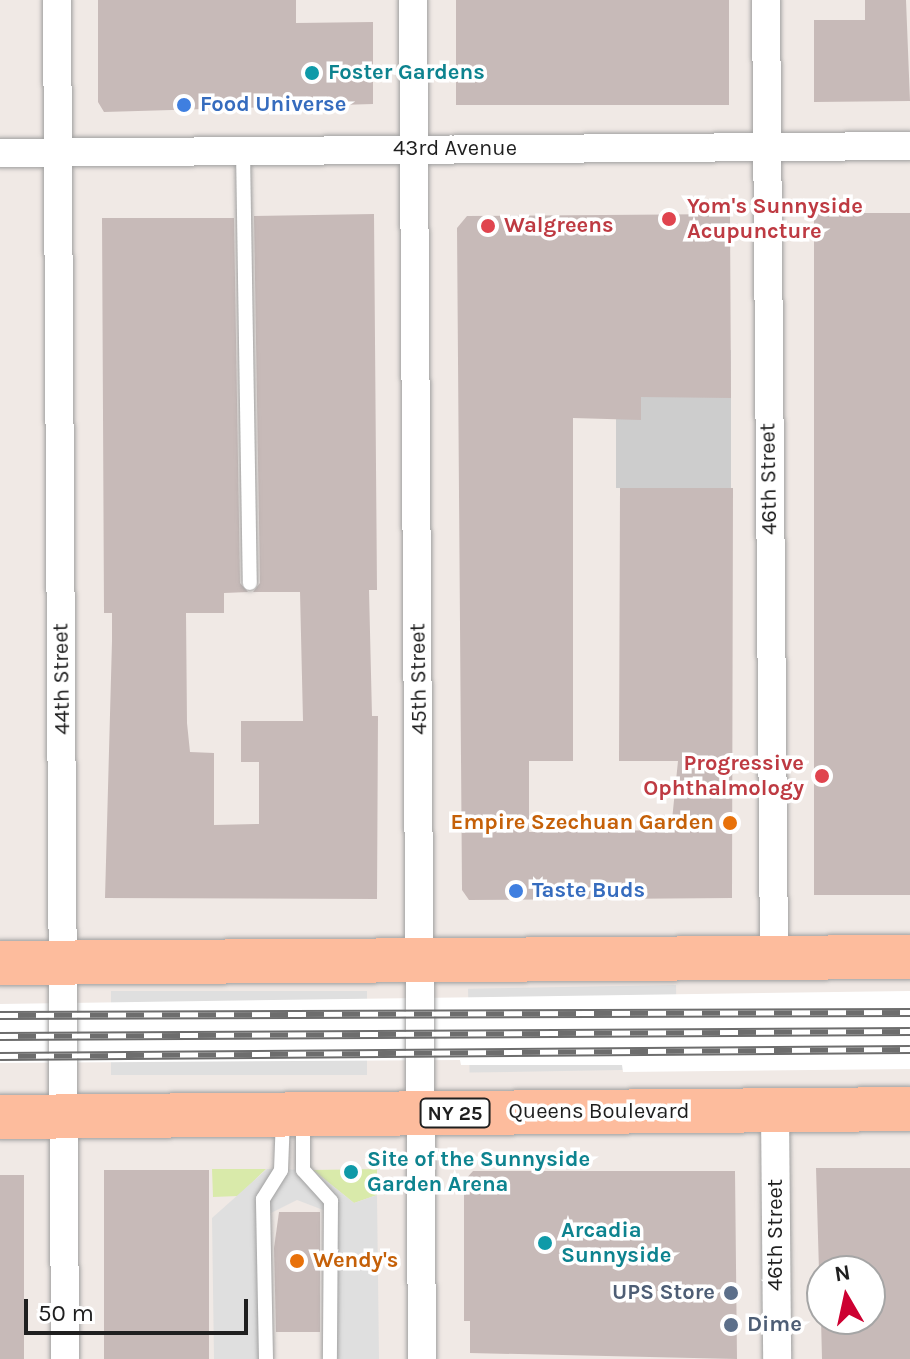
<!DOCTYPE html>
<style>
body{margin:0}
#map{position:relative;width:910px;height:1359px;overflow:hidden;background:#f0e9e5;font-family:Karla,sans-serif}
div>[style]{position:absolute}
.religious>*{inset:0;background:#cdcdcd;transform-origin:0 0}
.grass>*{inset:0;background:#d9eaaa}
.parking>*{inset:0;background:#dfdfdf;transform-origin:0 0}
.pier>*{inset:0;background:#fff}
.building>*{inset:0;background:#c7bab8;transform-origin:0 0}
.roads{filter:drop-shadow(0 0 2px #a0a0a0) drop-shadow(0 0 2px #a0a0a0)}
.lane>*{height:14px;margin:-7px;padding:0 7px;transform-origin:7px;border-radius:7px;background:#fff}
.street>*{height:28px;margin:-14px;padding:0 14px;transform-origin:14px;border-radius:14px;background:#fff}
.primary>*{height:44px;margin:-22px;padding:0 22px;transform-origin:22px;border-radius:22px;background:#fdbc9d}
.rail>*{height:9px;margin-top:-4.5px;transform-origin:0;background:repeating-linear-gradient(90deg,#fff 0 18px,#6d6d6d 0 36px);box-sizing:border-box;border-block:2px solid #6d6d6d}
.dots>*{width:22px;height:22px;translate:-50% -50%;box-sizing:border-box;border:4px solid #fff;border-radius:50%}
span{translate:-50% -50%;white-space:nowrap;text-align:center;line-height:1.15;-webkit-text-stroke:7px #fff;paint-order:stroke}
.shield-label span{padding:2px 6px;background:#fff;border:2px solid;border-radius:6px;-webkit-text-stroke-width:0}
.shield-label{font-size:20px;color:#1f1f1f;font-weight:700}
.culture-label{font-size:22px;color:#0d838f;font-weight:700}
.left{translate:0 -50%;text-align:left}
.shop-label{font-size:22px;color:#366cbe;font-weight:700}
.street-label{font-size:22px;color:#1f1f1f}
.health-label{font-size:22px;color:#be3a42;font-weight:700}
.right{translate:-100% -50%;text-align:right}
.food-label{font-size:22px;color:#c56008;font-weight:700}
.service-label{font-size:22px;color:#4e5e75;font-weight:700}
.north{position:absolute;left:806px;top:1255px;width:80px;height:80px;box-sizing:border-box;background:#fff;border:2px solid #a5a5a5;border-radius:50%;rotate:351deg;font-size:22px;font-weight:700;line-height:32px;text-align:center;color:#1f1f1f}
.north::after{content:'';display:block;margin:auto;width:28px;height:36px;background:#cd0031;clip-path:polygon(50% 0,100% 100%,50% 72%,0 100%)}
.scale{position:absolute;left:24px;top:1299px;width:224px;height:36px;box-sizing:border-box;border:4px solid #1f1f1f;border-top:0;padding-left:10px;font-size:24px;line-height:28px;white-space:nowrap;color:#1f1f1f;-webkit-text-stroke:6px #fff;paint-order:stroke}
</style>
<div id="map">
<div class="religious">
<div style="left:616px;top:350px;width:115px;height:138px"></div>
</div>
<div class="grass">
<div style="clip-path:polygon(212px 1169px,266px 1169px,238px 1196px,213px 1197px)"></div>
<div style="clip-path:polygon(377px 1169px,377px 1195px,354px 1203px,313px 1170px)"></div>
</div>
<div class="parking">
<div style="left:676px;top:985px;width:84px;height:208px;rotate:89deg"></div>
<div style="left:111px;top:991px;width:256px;height:84px"></div>
<div style="clip-path:polygon(267px 1169px,313px 1170px,354px 1203px,377px 1195px,379px 1359px,324px 1359px,326px 1211px,297px 1200px,271px 1213px,271px 1359px,214px 1359px,212px 1218px)"></div>
</div>
<div class="pier">
<div style="clip-path:polygon(910px 991px,910px 1069px,623px 1072px,622px 1065px,461px 1065px,460px 1060px,0 1063px,0 1004px)"></div>
</div>
<div class="building">
<div style="clip-path:polygon(98px 0,296px 0,296px 23px,373px 22px,373px 104px,104px 112px,98px 102px)"></div>
<div style="left:456px;top:0;width:273px;height:105px"></div>
<div style="clip-path:polygon(865px 0,906px 0,910px 101px,814px 102px,814px 20px,865px 20px)"></div>
<div style="left:814px;top:213px;width:96px;height:682px"></div>
<div style="clip-path:polygon(374px 214px,377px 590px,369px 590px,372px 716px,378px 716px,377px 899px,105px 898px,112px 641px,112px 613px,104px 613px,102px 218px,234px 218px,240px 583px,248px 592px,224px 593px,224px 613px,186px 613px,187px 723px,190px 752px,214px 753px,214px 825px,259px 824px,259px 762px,241px 762px,241px 721px,303px 721px,300px 592px,253px 592px,260px 583px,254px 216px)"></div>
<div style="clip-path:polygon(730px 214px,731px 398px,641px 397px,641px 420px,573px 418px,573px 761px,529px 761px,529px 832px,671px 830px,678px 761px,619px 761px,620px 488px,733px 488px,732px 898px,469px 900px,462px 890px,457px 228px,467px 216px)"></div>
<div style="clip-path:polygon(816px 1168px,910px 1168px,910px 1359px,822px 1359px,821px 1319px,870px 1319px,870px 1271px,819px 1271px)"></div>
<div style="left:209px;top:1170px;width:189px;height:105px;rotate:90deg"></div>
<div style="clip-path:polygon(473px 1171px,735px 1171px,737px 1359px,470px 1353px,470px 1321px,464px 1321px,464px 1181px)"></div>
<div style="left:0;top:1175px;width:24px;height:184px"></div>
<div style="clip-path:polygon(279px 1212px,320px 1212px,320px 1332px,276px 1332px,274px 1248px)"></div>
</div>
<div class="roads">
<div class="lane">
<div style="left:243px;top:151px;width:432px;rotate:89.1deg"></div>
<div style="left:303px;top:1118px;width:52px;rotate:90deg"></div>
<div style="left:303px;top:1170px;width:42px;rotate:47.9deg"></div>
<div style="left:331px;top:1201px;width:158px;rotate:90.4deg"></div>
<div style="left:266px;top:1359px;width:160px;rotate:-91.1deg"></div>
<div style="left:263px;top:1199px;width:34px;rotate:-58deg"></div>
<div style="left:281px;top:1170px;width:51px;rotate:-87.8deg"></div>
</div>
<div class="street">
<div style="left:57px;top:0;width:1359px;rotate:89.66deg"></div>
<div style="left:413px;top:0;width:1359px;rotate:89.62deg"></div>
<div style="left:766px;top:0;width:958px;rotate:89.52deg"></div>
<div style="left:0;top:153px;width:910px;rotate:-0.44deg"></div>
<div style="left:775px;top:1111px;width:248px;rotate:89.5deg"></div>
</div>
<div class="primary">
<div style="left:0;top:963px;width:910px;rotate:-0.38deg"></div>
<div style="left:0;top:1117px;width:910px;rotate:-0.5deg"></div>
</div>
</div>
<div class="rail">
<div style="left:0;top:1015px;width:910px;rotate:-0.19deg"></div>
<div style="left:0;top:1036px;width:910px;rotate:-0.31deg"></div>
<div style="left:0;top:1056px;width:910px;rotate:-0.44deg"></div>
</div>
<div class="dots">
<div style="left:312px;top:73px;background:#0f9aa8"></div>
<div style="left:184px;top:105px;background:#3f7fe0"></div>
<div style="left:669px;top:219px;background:#e0444e"></div>
<div style="left:488px;top:226px;background:#e0444e"></div>
<div style="left:822px;top:776px;background:#e0444e"></div>
<div style="left:730px;top:823px;background:#e8710a"></div>
<div style="left:516px;top:891px;background:#3f7fe0"></div>
<div style="left:351px;top:1172px;background:#0f9aa8"></div>
<div style="left:545px;top:1243px;background:#0f9aa8"></div>
<div style="left:297px;top:1261px;background:#e8710a"></div>
<div style="left:731px;top:1293px;background:#5c6f8a"></div>
<div style="left:731px;top:1325px;background:#5c6f8a"></div>
</div>
<div class="shield-label">
<span style="left:455px;top:1113px">NY 25</span>
</div>
<div class="culture-label">
<span class="left" style="left:328px;top:73px">Foster Gardens</span>
<span class="left" style="left:367px;top:1172px">Site of the Sunnyside<br>Garden Arena</span>
<span class="left" style="left:561px;top:1243px">Arcadia<br>Sunnyside</span>
</div>
<div class="shop-label">
<span class="left" style="left:200px;top:105px">Food Universe</span>
<span class="left" style="left:532px;top:891px">Taste Buds</span>
</div>
<div class="street-label">
<span style="left:455px;top:149px">43rd Avenue</span>
<span style="left:769px;top:479px;rotate:-91deg">46th Street</span>
<span style="left:62px;top:679px;rotate:-91deg">44th Street</span>
<span style="left:419px;top:679px;rotate:-91deg">45th Street</span>
<span style="left:599px;top:1112px">Queens Boulevard</span>
<span style="left:776px;top:1235px;rotate:-90deg">46th Street</span>
</div>
<div class="health-label">
<span class="left" style="left:687px;top:219px">Yom's Sunnyside<br>Acupuncture</span>
<span class="left" style="left:504px;top:226px">Walgreens</span>
<span class="right" style="left:804px;top:776px">Progressive<br>Ophthalmology</span>
</div>
<div class="food-label">
<span class="right" style="left:714px;top:823px">Empire Szechuan Garden</span>
<span class="left" style="left:313px;top:1261px">Wendy's</span>
</div>
<div class="service-label">
<span class="right" style="left:715px;top:1293px">UPS Store</span>
<span class="left" style="left:747px;top:1325px">Dime</span>
</div>
<div class="north">N</div>
<div class="scale">50 m</div>
</div>
